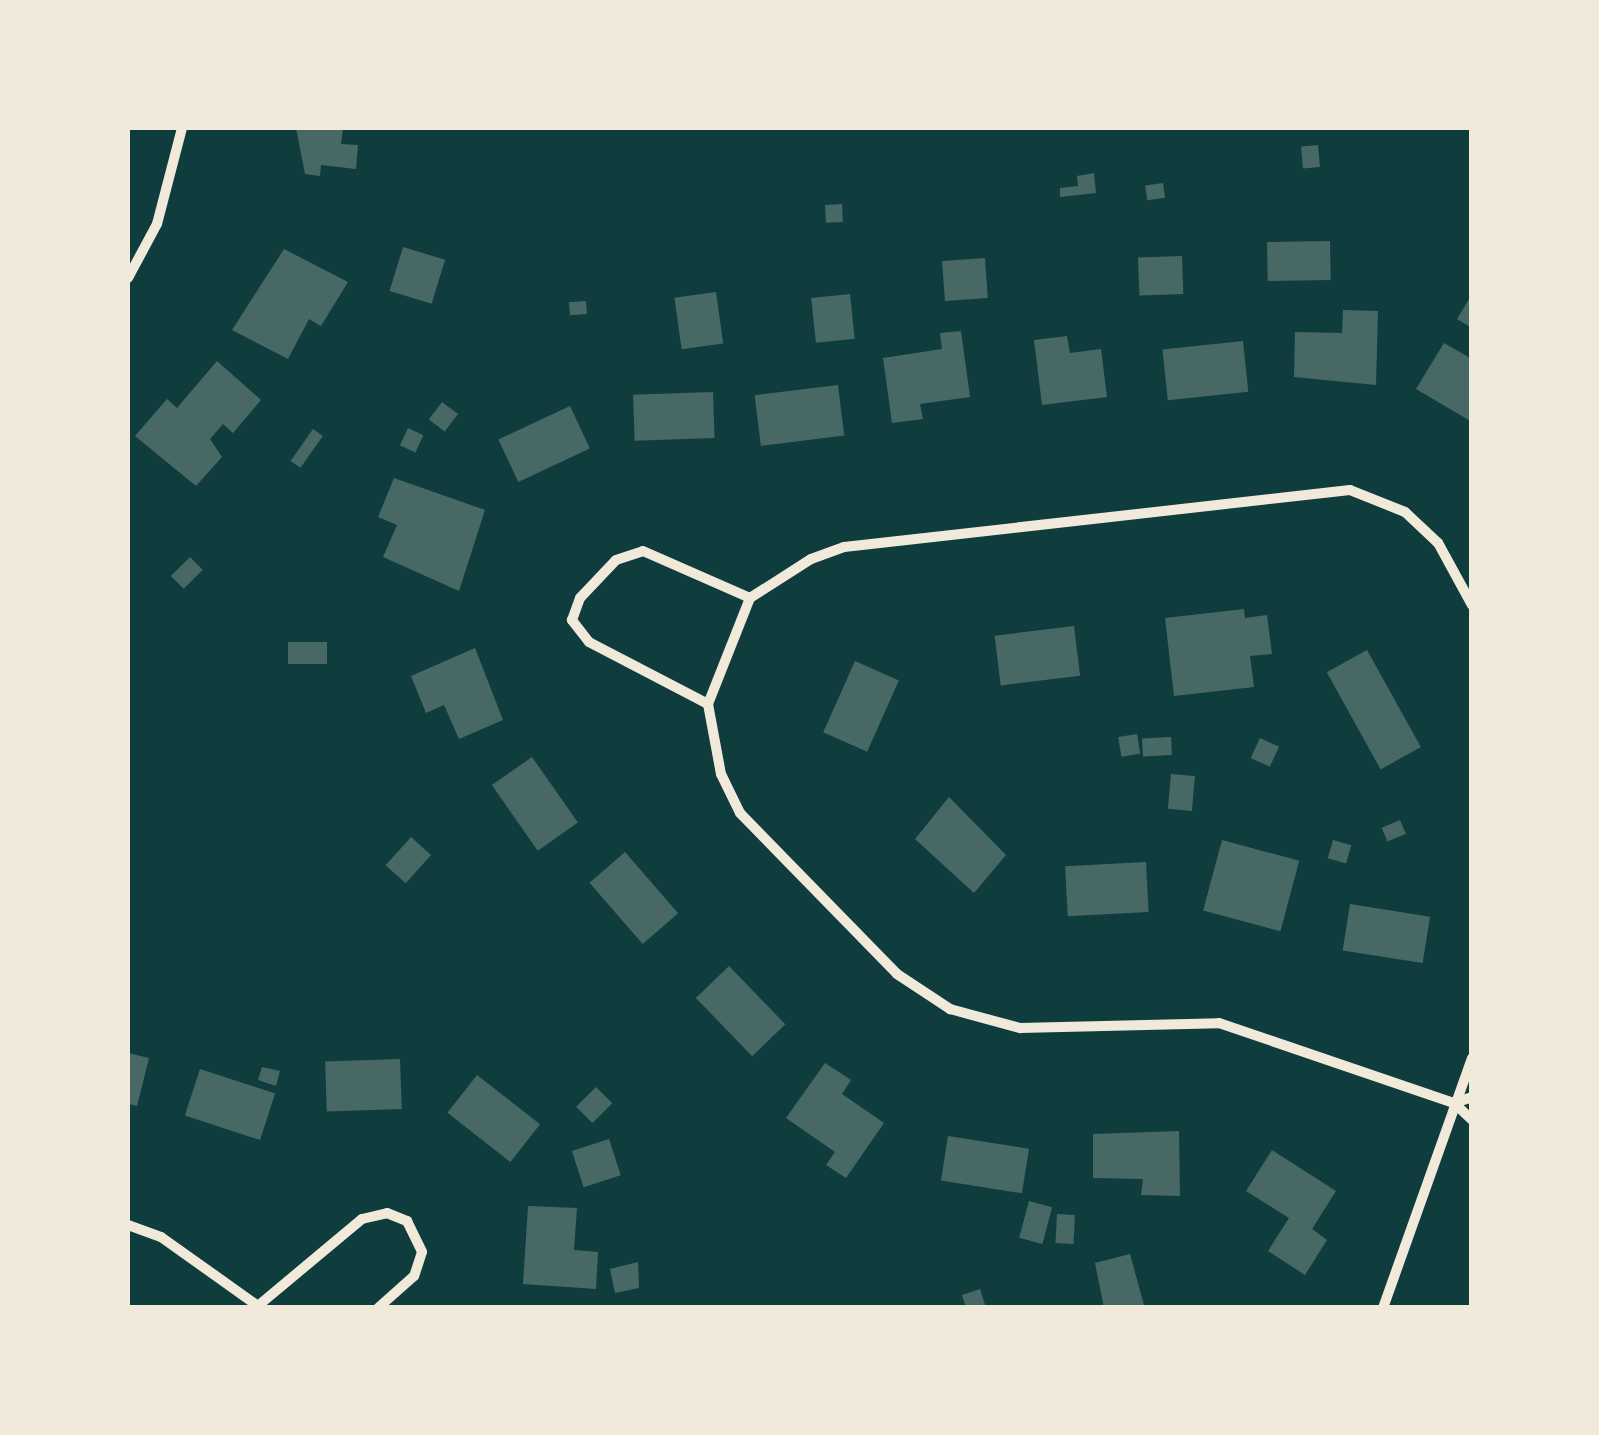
<!DOCTYPE html>
<style>
body{margin:0}
#map{position:relative;width:1599px;height:1435px;overflow:hidden;background:#0f3d3e;font-family:Cabin,sans-serif}
div>[style]{position:absolute}
.building>*{inset:0;background:#486865;transform-origin:0 0}
.minor>*{height:10px;margin:-5px;padding:0 5px;transform-origin:5px;border-radius:5px;background:#f1e9da}
span{translate:-50% -50%;white-space:nowrap;text-align:center;line-height:1.15;-webkit-text-stroke:8px #f1e9da;paint-order:stroke}
.frame{position:absolute;inset:0;border:130px solid #f1e9da;pointer-events:none}
</style>
<div id="map">
<div class="building">
<div style="clip-path:polygon(296px 128px,343px 128px,341px 144px,358px 145px,356px 169px,321px 165px,320px 176px,305px 174px)"></div>
<div style="left:1318px;top:145px;width:22px;height:17px;rotate:85deg"></div>
<div style="clip-path:polygon(1094px 173px,1096px 193px,1060px 197px,1060px 188px,1078px 186px,1077px 176px)"></div>
<div style="left:1163px;top:183px;width:15px;height:18px;rotate:82deg"></div>
<div style="left:842px;top:204px;width:18px;height:17px;rotate:87deg"></div>
<div style="left:1330px;top:241px;width:39px;height:63px;rotate:89deg"></div>
<div style="left:403px;top:247px;width:44px;height:46px;rotate:17deg"></div>
<div style="clip-path:polygon(284px 249px,348px 282px,321px 326px,309px 319px,288px 359px,232px 330px)"></div>
<div style="left:1182px;top:256px;width:38px;height:44px;rotate:88deg"></div>
<div style="left:985px;top:258px;width:40px;height:43px;rotate:86deg"></div>
<div style="left:716px;top:292px;width:52px;height:42px;rotate:82deg"></div>
<div style="left:850px;top:294px;width:45px;height:39px;rotate:84deg"></div>
<div style="clip-path:polygon(1469px 299px,1472px 301px,1472px 328px,1457px 319px)"></div>
<div style="left:586px;top:301px;width:13px;height:17px;rotate:86deg"></div>
<div style="clip-path:polygon(1343px 310px,1378px 311px,1376px 385px,1294px 377px,1295px 332px,1342px 333px)"></div>
<div style="clip-path:polygon(961px 331px,970px 397px,920px 404px,923px 419px,892px 423px,883px 358px,942px 349px,940px 333px)"></div>
<div style="clip-path:polygon(1067px 336px,1070px 353px,1101px 349px,1107px 397px,1042px 405px,1034px 340px)"></div>
<div style="left:1243px;top:341px;width:51px;height:81px;rotate:84deg"></div>
<div style="clip-path:polygon(1444px 343px,1472px 359px,1472px 422px,1416px 389px)"></div>
<div style="clip-path:polygon(217px 361px,261px 400px,233px 433px,223px 424px,210px 439px,222px 457px,196px 486px,135px 436px,167px 399px,177px 408px)"></div>
<div style="left:838px;top:385px;width:51px;height:84px;rotate:83deg"></div>
<div style="left:713px;top:392px;width:46px;height:80px;rotate:88deg"></div>
<div style="left:442px;top:402px;width:20px;height:22px;rotate:37deg"></div>
<div style="left:570px;top:406px;width:47px;height:79px;rotate:65deg"></div>
<div style="left:408px;top:428px;width:17px;height:19px;rotate:25deg"></div>
<div style="left:313px;top:429px;width:12px;height:39px;rotate:35deg"></div>
<div style="clip-path:polygon(394px 478px,485px 510px,459px 591px,383px 557px,397px 525px,378px 517px)"></div>
<div style="left:190px;top:557px;width:18px;height:27px;rotate:45deg"></div>
<div style="clip-path:polygon(1244px 609px,1245px 618px,1267px 615px,1272px 654px,1250px 656px,1254px 687px,1174px 696px,1165px 618px)"></div>
<div style="left:1074px;top:626px;width:50px;height:80px;rotate:83deg"></div>
<div style="left:327px;top:642px;width:22px;height:39px;rotate:90deg"></div>
<div style="clip-path:polygon(475px 648px,503px 720px,459px 739px,444px 705px,426px 713px,411px 676px)"></div>
<div style="left:1367px;top:650px;width:111px;height:46px;rotate:61deg"></div>
<div style="left:855px;top:661px;width:48px;height:78px;rotate:24deg"></div>
<div style="left:1137px;top:734px;width:20px;height:19px;rotate:81deg"></div>
<div style="left:1171px;top:737px;width:18px;height:29px;rotate:87deg"></div>
<div style="left:1260px;top:738px;width:21px;height:22px;rotate:25deg"></div>
<div style="left:532px;top:757px;width:80px;height:49px;rotate:55deg"></div>
<div style="left:1171px;top:774px;width:24px;height:35px;rotate:5deg"></div>
<div style="clip-path:polygon(949px 797px,1006px 855px,974px 893px,915px 839px)"></div>
<div style="left:1400px;top:820px;width:15px;height:20px;rotate:67deg"></div>
<div style="left:411px;top:837px;width:27px;height:38px;rotate:42deg"></div>
<div style="left:1222px;top:840px;width:80px;height:73px;rotate:15deg"></div>
<div style="left:1333px;top:840px;width:19px;height:19px;rotate:16deg"></div>
<div style="left:625px;top:852px;width:81px;height:47px;rotate:49deg"></div>
<div style="left:1146px;top:862px;width:50px;height:81px;rotate:87deg"></div>
<div style="left:1350px;top:904px;width:81px;height:47px;rotate:9deg"></div>
<div style="left:729px;top:966px;width:81px;height:46px;rotate:46deg"></div>
<div style="clip-path:polygon(128px 1053px,149px 1058px,137px 1106px,128px 1104px)"></div>
<div style="left:400px;top:1059px;width:50px;height:75px;rotate:88deg"></div>
<div style="clip-path:polygon(825px 1063px,851px 1080px,842px 1094px,884px 1123px,846px 1178px,826px 1165px,835px 1152px,786px 1118px)"></div>
<div style="clip-path:polygon(262px 1067px,280px 1071px,276px 1086px,258px 1080px)"></div>
<div style="left:200px;top:1069px;width:79px;height:49px;rotate:18deg"></div>
<div style="left:477px;top:1075px;width:80px;height:48px;rotate:38deg"></div>
<div style="left:596px;top:1087px;width:23px;height:28px;rotate:45deg"></div>
<div style="clip-path:polygon(1179px 1131px,1180px 1196px,1141px 1195px,1143px 1179px,1093px 1178px,1093px 1134px)"></div>
<div style="left:948px;top:1136px;width:82px;height:45px;rotate:9deg"></div>
<div style="left:609px;top:1139px;width:38px;height:39px;rotate:72deg"></div>
<div style="clip-path:polygon(1272px 1150px,1336px 1191px,1312px 1229px,1327px 1240px,1305px 1275px,1268px 1251px,1289px 1218px,1246px 1191px)"></div>
<div style="left:1029px;top:1201px;width:24px;height:38px;rotate:15deg"></div>
<div style="clip-path:polygon(528px 1206px,577px 1208px,574px 1250px,598px 1252px,596px 1289px,523px 1284px)"></div>
<div style="left:1057px;top:1214px;width:18px;height:29px;rotate:3deg"></div>
<div style="clip-path:polygon(1130px 1254px,1144px 1305px,1104px 1308px,1095px 1263px)"></div>
<div style="clip-path:polygon(638px 1262px,639px 1288px,615px 1293px,610px 1269px)"></div>
<div style="clip-path:polygon(980px 1289px,986px 1308px,966px 1308px,962px 1295px)"></div>
</div>
<div class="minor">
<div style="left:128px;top:278px;width:61px;rotate:-61.8deg"></div>
<div style="left:157px;top:224px;width:99px;rotate:-75.4deg"></div>
<div style="left:1472px;top:605px;width:71px;rotate:-118.7deg"></div>
<div style="left:1438px;top:543px;width:45px;rotate:-136.8deg"></div>
<div style="left:1405px;top:512px;width:59px;rotate:-158.2deg"></div>
<div style="left:1350px;top:490px;width:509px;rotate:173.57deg"></div>
<div style="left:844px;top:547px;width:35px;rotate:160deg"></div>
<div style="left:811px;top:559px;width:72px;rotate:147.4deg"></div>
<div style="left:750px;top:598px;width:114px;rotate:111.6deg"></div>
<div style="left:708px;top:704px;width:71px;rotate:79.5deg"></div>
<div style="left:721px;top:774px;width:43px;rotate:64deg"></div>
<div style="left:740px;top:813px;width:225px;rotate:45.7deg"></div>
<div style="left:897px;top:974px;width:64px;rotate:33.4deg"></div>
<div style="left:950px;top:1009px;width:73px;rotate:15.2deg"></div>
<div style="left:1020px;top:1028px;width:199px;rotate:-1.4deg"></div>
<div style="left:1219px;top:1023px;width:248px;rotate:18.8deg"></div>
<div style="left:1454px;top:1103px;width:25px;rotate:43deg"></div>
<div style="left:708px;top:704px;width:134px;rotate:-152.5deg"></div>
<div style="left:589px;top:642px;width:28px;rotate:-128deg"></div>
<div style="left:572px;top:620px;width:23px;rotate:-70deg"></div>
<div style="left:580px;top:598px;width:52px;rotate:-46.5deg"></div>
<div style="left:616px;top:560px;width:28px;rotate:-18deg"></div>
<div style="left:643px;top:551px;width:117px;rotate:23.7deg"></div>
<div style="left:1454px;top:1103px;width:19px;rotate:-18deg"></div>
<div style="left:128px;top:1225px;width:35px;rotate:20deg"></div>
<div style="left:161px;top:1237px;width:123px;rotate:35.4deg"></div>
<div style="left:259px;top:1305px;width:134px;rotate:-39.9deg"></div>
<div style="left:362px;top:1219px;width:26px;rotate:-13deg"></div>
<div style="left:387px;top:1213px;width:22px;rotate:22deg"></div>
<div style="left:407px;top:1221px;width:34px;rotate:64deg"></div>
<div style="left:422px;top:1252px;width:25px;rotate:108deg"></div>
<div style="left:414px;top:1276px;width:48px;rotate:138.4deg"></div>
<div style="left:1383px;top:1308px;width:265px;rotate:-70.4deg"></div>
</div>
<div class="frame"></div>
</div>
